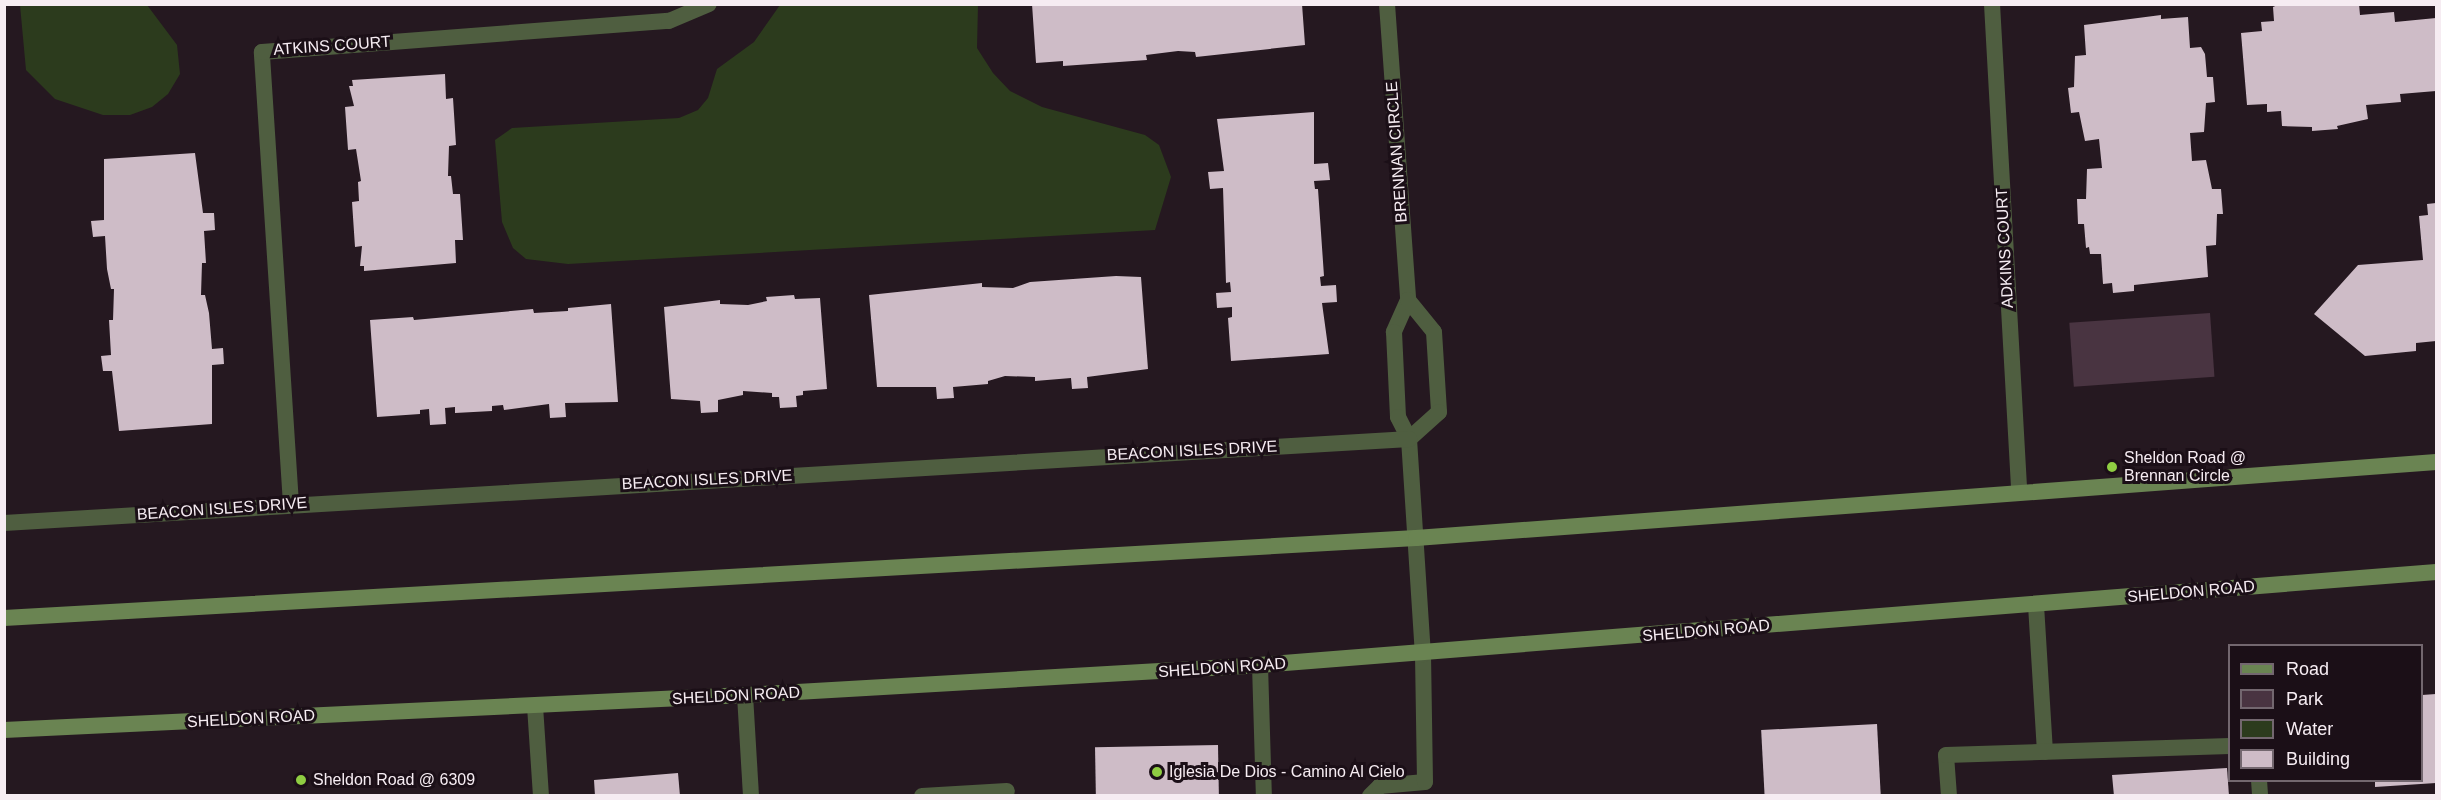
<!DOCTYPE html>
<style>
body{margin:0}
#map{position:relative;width:2441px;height:800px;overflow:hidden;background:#251820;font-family:Helvetica,sans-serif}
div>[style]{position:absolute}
.green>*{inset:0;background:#493441;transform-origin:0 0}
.water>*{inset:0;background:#2c3b1d}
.building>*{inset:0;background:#cebcc7;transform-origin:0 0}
.service>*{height:16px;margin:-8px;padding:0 8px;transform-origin:8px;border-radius:8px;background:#4f5e40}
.minor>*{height:16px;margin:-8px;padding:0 8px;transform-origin:8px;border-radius:8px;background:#4f5e40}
.secondary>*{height:16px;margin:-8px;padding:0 8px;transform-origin:8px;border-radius:8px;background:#6a8452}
.dots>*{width:16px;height:16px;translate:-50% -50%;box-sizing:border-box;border:3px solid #1b0f17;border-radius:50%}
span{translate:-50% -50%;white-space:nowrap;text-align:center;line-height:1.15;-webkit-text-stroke:6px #1b0f17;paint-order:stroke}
.street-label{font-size:16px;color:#f6ecf2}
.poi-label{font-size:16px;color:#f6ecf2}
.left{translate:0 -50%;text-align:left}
.frame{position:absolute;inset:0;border:6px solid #f6ecf2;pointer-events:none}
.legend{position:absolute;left:2228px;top:644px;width:195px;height:138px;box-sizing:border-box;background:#1b0f17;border:2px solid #73676f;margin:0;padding:8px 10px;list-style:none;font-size:18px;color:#f6ecf2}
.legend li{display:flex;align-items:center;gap:12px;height:30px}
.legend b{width:30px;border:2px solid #73676f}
</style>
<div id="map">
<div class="green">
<div style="left:2210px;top:313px;width:64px;height:141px;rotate:86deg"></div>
</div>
<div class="water">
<div style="clip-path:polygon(20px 5px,147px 5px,177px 45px,180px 74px,168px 94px,152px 107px,130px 115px,103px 115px,55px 99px,26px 70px)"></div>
<div style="clip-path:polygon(780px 5px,978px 5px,977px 48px,993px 73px,1010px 91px,1042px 107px,1145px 135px,1159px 145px,1171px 177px,1155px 230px,568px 264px,526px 259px,513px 248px,502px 222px,495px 140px,512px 128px,679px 118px,698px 110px,708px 98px,717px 69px,754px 42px)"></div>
</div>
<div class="building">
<div style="clip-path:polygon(1032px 4px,1302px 4px,1305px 45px,1196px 57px,1195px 52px,1178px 51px,1146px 55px,1147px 60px,1063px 66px,1063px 61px,1036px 63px)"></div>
<div style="clip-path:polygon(2280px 4px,2359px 4px,2360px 15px,2394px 12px,2395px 22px,2436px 18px,2436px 91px,2400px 94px,2401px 102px,2366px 105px,2368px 119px,2337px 126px,2338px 129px,2312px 131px,2312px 127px,2282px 126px,2281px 111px,2267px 112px,2267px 104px,2247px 105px,2241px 33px,2262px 31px,2261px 22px,2274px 21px,2273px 7px)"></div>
<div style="clip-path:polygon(2161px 15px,2161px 19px,2188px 17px,2190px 48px,2201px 47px,2205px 54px,2207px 77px,2213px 77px,2215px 102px,2206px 103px,2204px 132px,2190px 133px,2192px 161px,2206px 160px,2212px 189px,2221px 189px,2223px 214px,2217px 214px,2216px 245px,2206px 246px,2208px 277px,2134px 285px,2134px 291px,2113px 293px,2112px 283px,2103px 284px,2101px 254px,2090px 254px,2089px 247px,2086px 248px,2084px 224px,2078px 224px,2077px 199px,2086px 199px,2087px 169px,2102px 168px,2099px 139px,2085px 141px,2079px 112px,2071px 113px,2068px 88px,2074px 87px,2075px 56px,2086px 55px,2084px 25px)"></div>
<div style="clip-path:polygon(445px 74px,446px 99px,453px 98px,456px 145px,449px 146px,448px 176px,451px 176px,453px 194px,460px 194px,463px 240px,455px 240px,456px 263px,364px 271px,364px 266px,360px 266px,362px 246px,355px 247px,352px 202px,359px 201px,358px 182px,361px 181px,356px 149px,348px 150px,345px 107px,354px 106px,349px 86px,353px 86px,352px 80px)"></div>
<div style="clip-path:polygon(1314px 112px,1314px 164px,1328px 163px,1330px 180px,1314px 181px,1315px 189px,1318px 189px,1324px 276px,1320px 277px,1321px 286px,1336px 285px,1337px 302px,1322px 303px,1329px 354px,1231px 361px,1228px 318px,1232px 317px,1232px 307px,1217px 308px,1216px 293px,1231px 292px,1230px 282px,1226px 283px,1223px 188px,1210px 189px,1208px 172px,1224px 171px,1217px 119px)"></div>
<div style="clip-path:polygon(195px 153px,203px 213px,214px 213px,215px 230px,204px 231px,206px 263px,202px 263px,201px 295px,205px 295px,209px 313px,212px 349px,223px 348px,224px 364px,212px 365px,212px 424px,119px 431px,112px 371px,103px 371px,101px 356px,111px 355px,109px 320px,113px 320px,114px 289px,111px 289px,107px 269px,105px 236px,93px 237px,91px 221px,104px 220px,104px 159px)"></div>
<div style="clip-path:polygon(2436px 203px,2436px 341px,2416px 343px,2416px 351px,2365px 356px,2314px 314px,2358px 265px,2423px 260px,2419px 216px,2428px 215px,2427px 204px)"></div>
<div style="clip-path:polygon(1116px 276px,1141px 277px,1148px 369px,1087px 377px,1088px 388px,1072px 389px,1071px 378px,1035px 381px,1035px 377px,1005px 376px,988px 381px,988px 384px,953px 387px,954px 398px,937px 399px,936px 387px,877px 387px,869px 295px,982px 283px,982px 287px,1013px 288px,1030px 282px)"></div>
<div style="clip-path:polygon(794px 295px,795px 299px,820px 298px,827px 389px,803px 391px,803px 395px,796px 396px,797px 407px,780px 408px,779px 397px,772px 397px,772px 393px,743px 391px,743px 395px,718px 400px,718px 412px,701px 413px,700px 401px,671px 399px,664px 307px,720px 300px,720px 304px,748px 305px,767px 301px,766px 297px)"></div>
<div style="clip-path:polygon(611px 304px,618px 402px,565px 403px,566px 417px,550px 418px,549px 404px,504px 410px,503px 405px,492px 406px,492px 411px,455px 413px,455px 407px,445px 408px,446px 424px,430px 425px,429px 409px,420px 410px,420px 414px,377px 417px,370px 320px,413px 317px,414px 320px,533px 309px,534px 313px,568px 311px,568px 308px)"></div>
<div style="clip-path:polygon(2436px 694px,2436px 783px,2375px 787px,2375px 780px,2422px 780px,2422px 695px)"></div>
<div style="left:1877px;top:724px;width:72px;height:116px;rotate:87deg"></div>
<div style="left:1218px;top:745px;width:51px;height:123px;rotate:89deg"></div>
<div style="clip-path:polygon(2227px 768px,2229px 796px,2114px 796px,2112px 775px)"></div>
<div style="clip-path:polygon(678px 773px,680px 796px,595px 796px,594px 780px)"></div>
</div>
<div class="service">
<div style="left:2036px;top:605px;width:147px;rotate:86.5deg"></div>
<div style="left:1260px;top:665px;width:131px;rotate:88.3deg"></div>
<div style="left:2259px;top:780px;width:16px;rotate:86deg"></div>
<div style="left:922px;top:796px;width:85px;rotate:-3.4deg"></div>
<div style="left:1370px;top:796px;width:14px;rotate:-45deg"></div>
<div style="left:1380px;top:786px;width:45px;rotate:-5.1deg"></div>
<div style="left:1425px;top:782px;width:127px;rotate:-90.9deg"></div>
<div style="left:1949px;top:796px;width:41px;rotate:-94.2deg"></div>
<div style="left:1946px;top:755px;width:284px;rotate:-1.8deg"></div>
</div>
<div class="minor">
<div style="left:1387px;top:4px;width:297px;rotate:85.9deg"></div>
<div style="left:1408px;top:300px;width:35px;rotate:114deg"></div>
<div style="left:1394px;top:332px;width:85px;rotate:87.3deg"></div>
<div style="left:1398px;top:417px;width:25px;rotate:63deg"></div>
<div style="left:1409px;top:439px;width:216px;rotate:86.3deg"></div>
<div style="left:1992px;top:4px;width:488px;rotate:86.8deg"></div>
<div style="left:1408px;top:300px;width:41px;rotate:50.9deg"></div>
<div style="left:1434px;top:332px;width:80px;rotate:86.4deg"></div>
<div style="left:1439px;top:412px;width:40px;rotate:138deg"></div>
<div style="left:291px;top:504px;width:453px;rotate:-93.7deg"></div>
<div style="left:262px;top:52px;width:408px;rotate:-4.4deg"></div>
<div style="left:669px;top:21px;width:43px;rotate:-23deg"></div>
<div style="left:4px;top:523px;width:1408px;rotate:-3.42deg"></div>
<div style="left:745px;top:695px;width:101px;rotate:86.6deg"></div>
<div style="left:535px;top:706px;width:90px;rotate:86.2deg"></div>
</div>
<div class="secondary">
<div style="left:4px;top:618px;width:1414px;rotate:-3.24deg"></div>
<div style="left:1416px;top:538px;width:1023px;rotate:-4.26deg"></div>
<div style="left:4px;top:730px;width:742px;rotate:-2.7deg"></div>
<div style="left:745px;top:695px;width:502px;rotate:-3.31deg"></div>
<div style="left:1246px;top:666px;width:1194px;rotate:-4.52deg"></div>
</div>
<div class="dots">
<div style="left:2112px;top:467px;background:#8fcd42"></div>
<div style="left:1157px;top:772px;background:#8fcd42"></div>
<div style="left:301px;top:780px;background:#8fcd42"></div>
</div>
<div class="street-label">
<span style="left:332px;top:46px;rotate:-4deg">ATKINS COURT</span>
<span style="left:1397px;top:152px;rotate:-94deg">BRENNAN CIRCLE</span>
<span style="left:2005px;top:248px;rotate:-93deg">ADKINS COURT</span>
<span style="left:1192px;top:451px;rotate:-3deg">BEACON ISLES DRIVE</span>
<span style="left:707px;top:480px;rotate:-3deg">BEACON ISLES DRIVE</span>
<span style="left:222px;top:509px;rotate:-4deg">BEACON ISLES DRIVE</span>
<span style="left:2191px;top:592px;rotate:-5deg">SHELDON ROAD</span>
<span style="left:1706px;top:631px;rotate:-5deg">SHELDON ROAD</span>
<span style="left:1222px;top:668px;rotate:-4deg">SHELDON ROAD</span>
<span style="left:736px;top:696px;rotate:-3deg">SHELDON ROAD</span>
<span style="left:251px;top:719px;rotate:-3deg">SHELDON ROAD</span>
</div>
<div class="poi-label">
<span class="left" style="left:2124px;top:467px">Sheldon Road @<br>Brennan Circle</span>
<span class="left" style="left:1169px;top:772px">Iglesia De Dios - Camino Al Cielo</span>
<span class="left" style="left:313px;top:780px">Sheldon Road @ 6309</span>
</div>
<div class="frame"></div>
<ul class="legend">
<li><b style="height:8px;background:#6a8452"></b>Road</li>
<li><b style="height:16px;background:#493441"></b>Park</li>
<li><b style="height:16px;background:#2c3b1d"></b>Water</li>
<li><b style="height:16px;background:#cebcc7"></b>Building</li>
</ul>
</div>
